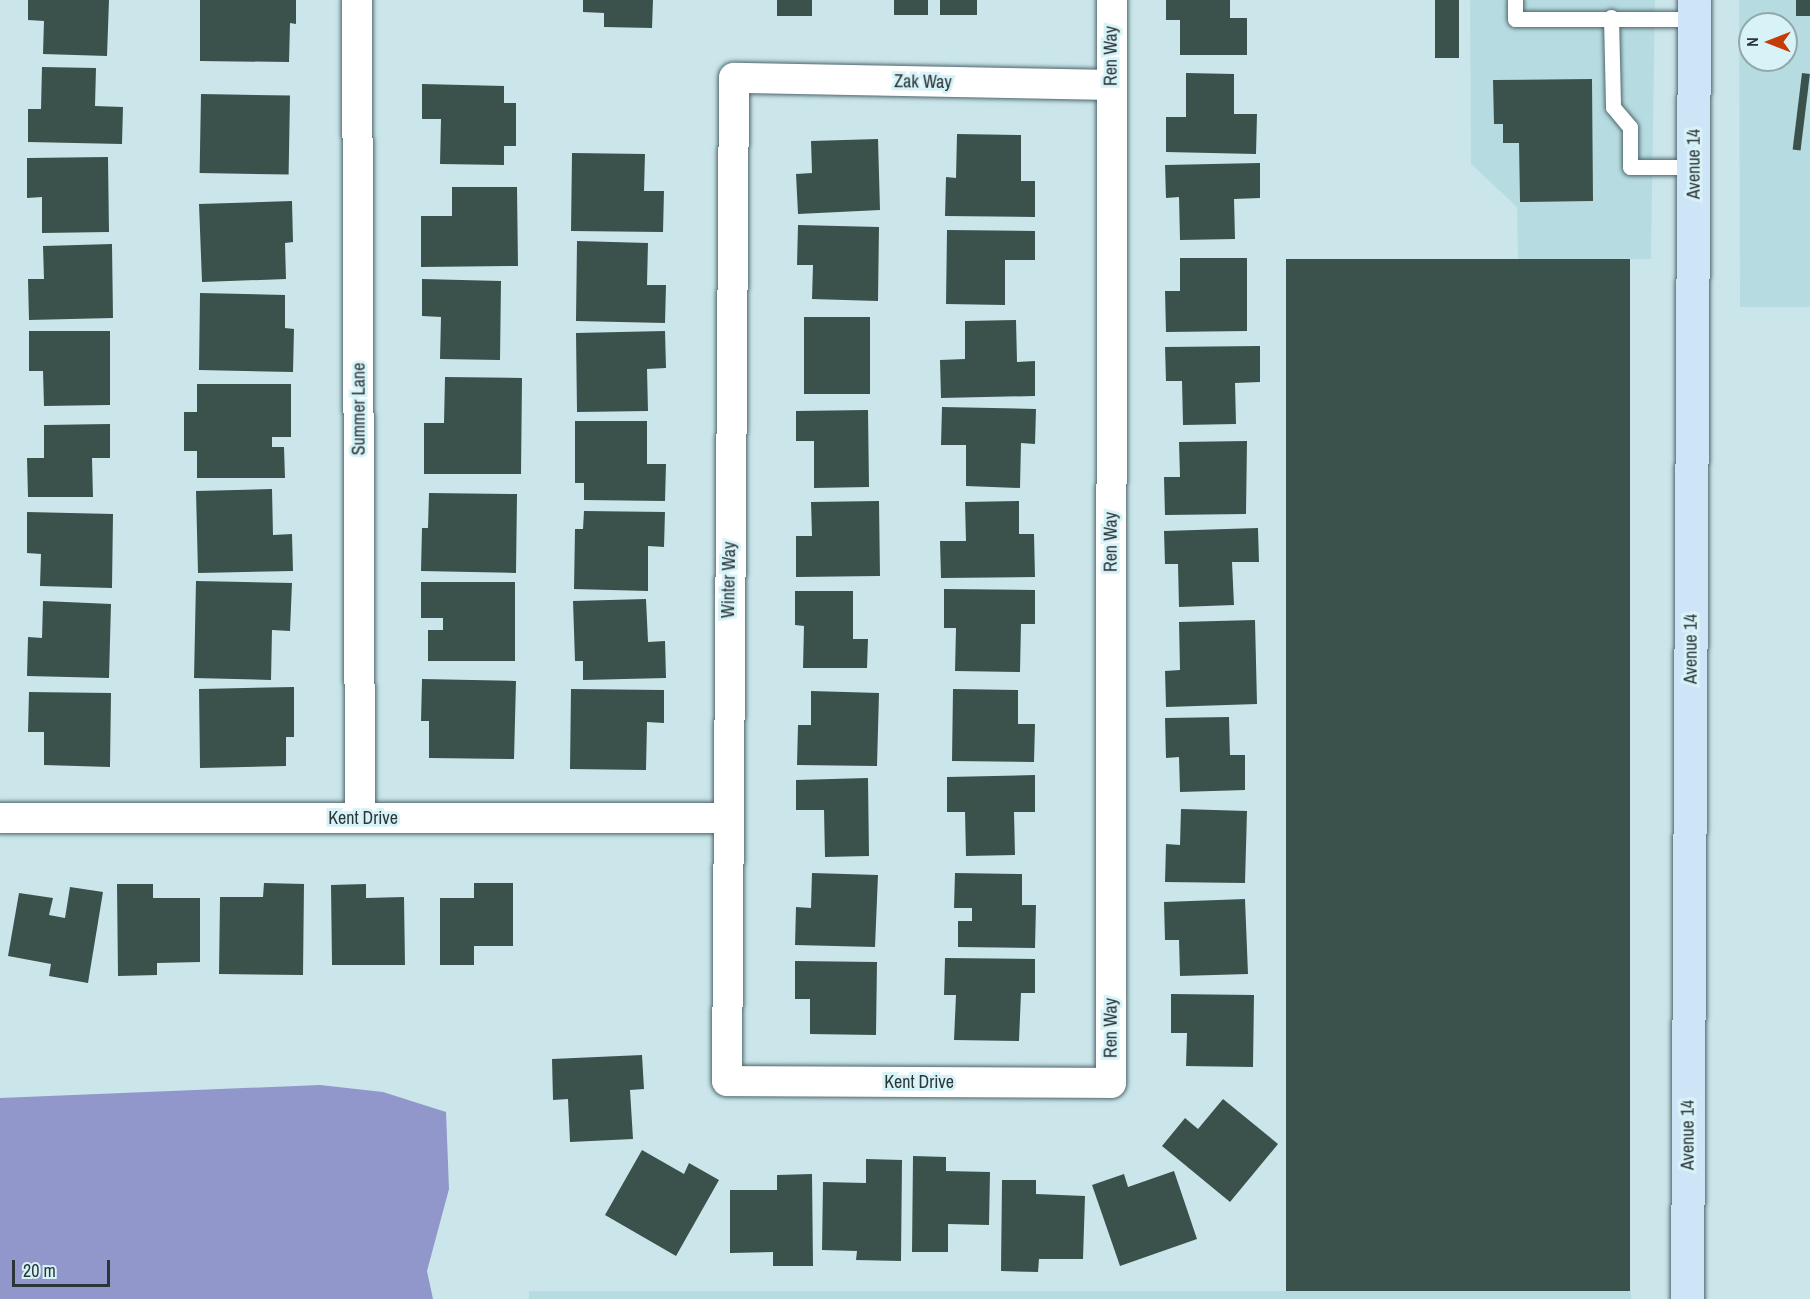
<!DOCTYPE html>
<style>
body{margin:0}
#map{position:relative;width:1810px;height:1299px;overflow:hidden;background:#cae6eb;font-family:"Archivo Narrow",sans-serif}
div>[style]{position:absolute}
.built>*{inset:0;background:#b6dce2;transform-origin:0 0}
.water>*{inset:0;background:#9197ca}
.building>*{inset:0;background:#3b524c;transform-origin:0 0}
.roads{filter:drop-shadow(0 0 2px #4e676b) drop-shadow(0 0 2px #4e676b)}
.lane>*{height:15px;margin:-7.5px;padding:0 7.5px;transform-origin:7.5px;border-radius:7.5px;background:#fff}
.street>*{height:30px;margin:-15px;padding:0 15px;transform-origin:15px;border-radius:15px;background:#fff}
.secondary>*{height:33px;margin:-16.5px;padding:0 16.5px;transform-origin:16.5px;border-radius:16.5px;background:#cee5f7}
span{translate:-50% -50%;white-space:nowrap;text-align:center;line-height:1.15;-webkit-text-stroke:6px #d7f3f8;paint-order:stroke}
.street-label{font-size:18px;color:#2c3638}
.north{position:absolute;left:1738px;top:12px;width:60px;height:60px;box-sizing:border-box;background:#d7f3f8;border:2px solid #93a7ab;border-radius:50%;rotate:270deg;font-size:16px;font-weight:700;line-height:24px;text-align:center;color:#2c3638}
.north::after{content:'';display:block;margin:auto;width:21px;height:27px;background:#c43c06;clip-path:polygon(50% 0,100% 100%,50% 72%,0 100%)}
.scale{position:absolute;left:12px;top:1260px;width:98px;height:27px;box-sizing:border-box;border:3px solid #2c3638;border-top:0;padding-left:8px;font-size:18px;line-height:21px;white-space:nowrap;color:#2c3638;-webkit-text-stroke:4px #d7f3f8;paint-order:stroke}
</style>
<div id="map">
<div class="built">
<div style="clip-path:polygon(1470px 0,1655px 0,1651px 259px,1518px 261px,1517px 207px,1471px 164px)"></div>
<div style="clip-path:polygon(evenodd,1739px 0,1810px 0,1810px 307px,1740px 307px,1739px 0,1750px 24px,1786px 24px,1786px 60px,1750px 60px,1750px 24px)"></div>
<div style="left:1631px;top:1291px;width:8px;height:1102px;rotate:90deg"></div>
</div>
<div class="water">
<div style="clip-path:polygon(320px 1085px,383px 1092px,446px 1112px,449px 1189px,427px 1271px,433px 1299px,0 1299px,0 1098px)"></div>
</div>
<div class="building">
<div style="clip-path:polygon(28px 0,109px 0,107px 56px,43px 54px,44px 21px,28px 20px)"></div>
<div style="clip-path:polygon(200px 0,296px 0,296px 24px,290px 23px,289px 62px,200px 61px)"></div>
<div style="clip-path:polygon(583px 0,653px 0,652px 28px,604px 27px,604px 13px,583px 12px)"></div>
<div style="left:777px;top:0;width:35px;height:16px"></div>
<div style="left:894px;top:0;width:34px;height:15px"></div>
<div style="left:940px;top:0;width:37px;height:15px"></div>
<div style="clip-path:polygon(1166px 0,1230px 0,1230px 18px,1247px 18px,1247px 55px,1180px 55px,1180px 20px,1166px 20px)"></div>
<div style="left:1435px;top:0;width:24px;height:58px"></div>
<div style="left:1796px;top:0;width:14px;height:16px"></div>
<div style="clip-path:polygon(42px 67px,96px 68px,95px 106px,123px 107px,122px 144px,28px 142px,28px 109px,41px 109px)"></div>
<div style="clip-path:polygon(1186px 73px,1234px 74px,1234px 114px,1257px 114px,1256px 154px,1166px 152px,1166px 117px,1186px 117px)"></div>
<div style="left:1802px;top:73px;width:8px;height:77px;rotate:7deg"></div>
<div style="clip-path:polygon(1592px 79px,1593px 201px,1520px 202px,1519px 143px,1503px 143px,1503px 124px,1494px 124px,1493px 80px)"></div>
<div style="clip-path:polygon(422px 84px,504px 86px,504px 103px,516px 103px,516px 146px,504px 146px,504px 165px,440px 164px,441px 119px,422px 119px)"></div>
<div style="left:201px;top:94px;width:89px;height:79px;rotate:1deg"></div>
<div style="clip-path:polygon(957px 134px,1021px 135px,1021px 181px,1035px 181px,1035px 217px,945px 216px,946px 177px,956px 178px)"></div>
<div style="clip-path:polygon(878px 139px,880px 210px,798px 214px,796px 174px,812px 173px,811px 141px)"></div>
<div style="clip-path:polygon(572px 153px,645px 154px,644px 191px,664px 191px,663px 232px,571px 231px)"></div>
<div style="clip-path:polygon(108px 157px,109px 232px,42px 233px,42px 197px,27px 198px,27px 158px)"></div>
<div style="clip-path:polygon(1260px 163px,1260px 198px,1234px 199px,1235px 239px,1180px 240px,1179px 197px,1166px 198px,1165px 165px)"></div>
<div style="clip-path:polygon(452px 187px,517px 187px,518px 266px,421px 267px,421px 216px,452px 216px)"></div>
<div style="clip-path:polygon(292px 201px,293px 242px,285px 243px,286px 279px,202px 282px,199px 204px)"></div>
<div style="clip-path:polygon(798px 225px,879px 227px,878px 301px,812px 299px,813px 265px,797px 265px)"></div>
<div style="clip-path:polygon(947px 230px,1035px 231px,1035px 260px,1005px 260px,1005px 305px,946px 304px)"></div>
<div style="clip-path:polygon(577px 241px,648px 243px,647px 285px,666px 285px,665px 323px,576px 321px)"></div>
<div style="clip-path:polygon(112px 244px,113px 318px,29px 320px,28px 279px,44px 279px,43px 246px)"></div>
<div style="clip-path:polygon(1180px 258px,1247px 258px,1247px 331px,1166px 332px,1165px 291px,1180px 291px)"></div>
<div style="left:1630px;top:259px;width:1032px;height:344px;rotate:90deg"></div>
<div style="clip-path:polygon(422px 279px,501px 281px,500px 360px,440px 359px,441px 317px,422px 316px)"></div>
<div style="clip-path:polygon(200px 293px,285px 295px,285px 328px,294px 329px,293px 372px,199px 370px)"></div>
<div style="left:804px;top:317px;width:66px;height:77px"></div>
<div style="clip-path:polygon(1016px 320px,1017px 362px,1035px 361px,1035px 396px,941px 398px,940px 360px,965px 359px,965px 321px)"></div>
<div style="clip-path:polygon(29px 331px,110px 331px,110px 405px,44px 406px,43px 371px,29px 371px)"></div>
<div style="clip-path:polygon(665px 331px,666px 368px,647px 369px,648px 411px,577px 412px,576px 333px)"></div>
<div style="clip-path:polygon(1260px 346px,1260px 382px,1235px 383px,1236px 424px,1183px 425px,1182px 381px,1166px 381px,1165px 347px)"></div>
<div style="clip-path:polygon(445px 377px,522px 378px,521px 474px,424px 474px,424px 423px,444px 423px)"></div>
<div style="clip-path:polygon(197px 384px,291px 384px,291px 437px,272px 437px,272px 447px,284px 447px,285px 478px,197px 478px,197px 451px,184px 451px,184px 412px,197px 412px)"></div>
<div style="clip-path:polygon(942px 407px,1036px 409px,1035px 444px,1021px 443px,1020px 488px,966px 486px,966px 445px,941px 445px)"></div>
<div style="clip-path:polygon(868px 410px,869px 487px,814px 488px,814px 441px,796px 441px,796px 411px)"></div>
<div style="clip-path:polygon(575px 421px,647px 421px,647px 464px,666px 464px,665px 501px,584px 500px,584px 483px,575px 483px)"></div>
<div style="clip-path:polygon(110px 424px,110px 458px,92px 458px,93px 497px,28px 497px,27px 458px,44px 458px,44px 425px)"></div>
<div style="clip-path:polygon(1247px 441px,1246px 514px,1165px 515px,1164px 477px,1180px 477px,1179px 442px)"></div>
<div style="clip-path:polygon(272px 489px,273px 535px,292px 534px,293px 571px,198px 573px,196px 491px)"></div>
<div style="clip-path:polygon(429px 493px,517px 494px,516px 573px,421px 571px,422px 528px,428px 528px)"></div>
<div style="clip-path:polygon(879px 501px,880px 576px,796px 577px,796px 536px,812px 536px,811px 502px)"></div>
<div style="clip-path:polygon(1019px 501px,1019px 534px,1034px 534px,1035px 577px,941px 578px,940px 541px,966px 541px,965px 502px)"></div>
<div style="clip-path:polygon(584px 511px,665px 512px,664px 547px,648px 546px,648px 591px,574px 589px,575px 529px,583px 529px)"></div>
<div style="clip-path:polygon(27px 512px,113px 514px,112px 588px,40px 586px,41px 554px,27px 553px)"></div>
<div style="clip-path:polygon(1258px 528px,1259px 562px,1232px 562px,1234px 605px,1179px 607px,1178px 564px,1165px 564px,1164px 531px)"></div>
<div style="clip-path:polygon(196px 581px,292px 583px,290px 631px,272px 630px,271px 680px,194px 678px)"></div>
<div style="clip-path:polygon(421px 582px,515px 582px,515px 661px,428px 661px,428px 630px,443px 630px,443px 618px,421px 618px)"></div>
<div style="clip-path:polygon(944px 589px,1035px 590px,1035px 624px,1021px 624px,1020px 672px,955px 671px,956px 628px,944px 628px)"></div>
<div style="clip-path:polygon(795px 591px,853px 591px,853px 639px,868px 639px,867px 668px,803px 668px,804px 626px,795px 625px)"></div>
<div style="clip-path:polygon(646px 599px,648px 642px,665px 641px,666px 678px,583px 680px,583px 661px,575px 661px,573px 601px)"></div>
<div style="clip-path:polygon(43px 601px,111px 604px,109px 678px,27px 676px,28px 637px,42px 638px)"></div>
<div style="clip-path:polygon(1255px 620px,1257px 704px,1166px 707px,1165px 671px,1180px 670px,1179px 622px)"></div>
<div style="clip-path:polygon(422px 679px,516px 681px,514px 759px,429px 758px,429px 721px,421px 721px)"></div>
<div style="clip-path:polygon(294px 687px,294px 737px,286px 737px,286px 766px,200px 768px,199px 689px)"></div>
<div style="clip-path:polygon(571px 689px,664px 690px,664px 723px,647px 722px,646px 770px,570px 769px)"></div>
<div style="clip-path:polygon(953px 689px,1018px 690px,1018px 724px,1035px 724px,1034px 762px,952px 761px)"></div>
<div style="clip-path:polygon(811px 691px,879px 693px,877px 766px,797px 765px,798px 725px,811px 725px)"></div>
<div style="clip-path:polygon(29px 692px,111px 693px,110px 767px,44px 765px,44px 732px,28px 732px)"></div>
<div style="clip-path:polygon(1229px 717px,1230px 755px,1245px 755px,1245px 790px,1180px 792px,1179px 757px,1166px 758px,1165px 718px)"></div>
<div style="clip-path:polygon(1035px 775px,1035px 812px,1014px 812px,1015px 855px,966px 856px,965px 812px,947px 812px,947px 777px)"></div>
<div style="clip-path:polygon(868px 778px,869px 856px,825px 857px,824px 810px,796px 810px,796px 780px)"></div>
<div style="clip-path:polygon(1181px 809px,1247px 811px,1245px 883px,1165px 882px,1166px 844px,1180px 845px)"></div>
<div style="clip-path:polygon(812px 873px,878px 875px,875px 947px,795px 945px,796px 907px,811px 908px)"></div>
<div style="clip-path:polygon(955px 873px,1022px 874px,1022px 905px,1036px 905px,1035px 948px,958px 947px,958px 921px,972px 921px,972px 908px,954px 908px)"></div>
<div style="clip-path:polygon(264px 883px,304px 884px,303px 975px,219px 974px,220px 897px,263px 897px)"></div>
<div style="clip-path:polygon(474px 883px,513px 883px,513px 946px,474px 946px,474px 965px,440px 965px,440px 898px,474px 898px)"></div>
<div style="clip-path:polygon(117px 884px,153px 884px,153px 898px,200px 898px,200px 962px,157px 963px,157px 975px,118px 976px)"></div>
<div style="clip-path:polygon(366px 884px,366px 898px,404px 897px,405px 965px,332px 965px,331px 885px)"></div>
<div style="clip-path:polygon(70px 887px,103px 892px,88px 983px,49px 976px,51px 964px,8px 956px,19px 893px,53px 898px,49px 915px,65px 918px)"></div>
<div style="clip-path:polygon(1245px 899px,1248px 974px,1180px 976px,1179px 940px,1165px 940px,1164px 902px)"></div>
<div style="clip-path:polygon(945px 958px,1035px 959px,1035px 993px,1021px 993px,1019px 1041px,954px 1040px,956px 995px,944px 995px)"></div>
<div style="clip-path:polygon(795px 961px,877px 962px,876px 1035px,810px 1034px,810px 999px,795px 999px)"></div>
<div style="clip-path:polygon(1171px 994px,1254px 995px,1253px 1067px,1186px 1066px,1187px 1033px,1171px 1033px)"></div>
<div style="clip-path:polygon(642px 1055px,644px 1089px,630px 1090px,633px 1139px,570px 1142px,568px 1099px,553px 1100px,552px 1059px)"></div>
<div style="clip-path:polygon(1223px 1099px,1278px 1144px,1230px 1202px,1162px 1146px,1185px 1118px,1198px 1129px)"></div>
<div style="clip-path:polygon(642px 1150px,684px 1174px,689px 1163px,719px 1180px,676px 1256px,605px 1215px)"></div>
<div style="clip-path:polygon(913px 1156px,946px 1157px,946px 1171px,990px 1172px,989px 1225px,948px 1224px,948px 1252px,912px 1252px)"></div>
<div style="clip-path:polygon(866px 1159px,902px 1160px,901px 1261px,856px 1260px,857px 1251px,822px 1250px,823px 1182px,866px 1183px)"></div>
<div style="clip-path:polygon(1174px 1171px,1197px 1239px,1120px 1266px,1092px 1185px,1124px 1174px,1128px 1187px)"></div>
<div style="clip-path:polygon(812px 1174px,813px 1266px,773px 1266px,773px 1252px,730px 1253px,730px 1190px,777px 1190px,777px 1175px)"></div>
<div style="clip-path:polygon(1002px 1180px,1036px 1180px,1036px 1194px,1085px 1196px,1083px 1259px,1039px 1259px,1038px 1272px,1001px 1271px)"></div>
</div>
<div class="roads">
<div class="lane">
<div style="left:1515px;top:0;width:19px;rotate:90deg"></div>
<div style="left:1515px;top:19px;width:179px"></div>
<div style="left:1611px;top:17px;width:90px;rotate:88.7deg"></div>
<div style="left:1613px;top:107px;width:26px;rotate:50deg"></div>
<div style="left:1630px;top:127px;width:40px;rotate:90deg"></div>
<div style="left:1630px;top:167px;width:64px"></div>
</div>
<div class="street">
<div style="left:357px;top:0;width:818px;rotate:89.79deg"></div>
<div style="left:1111px;top:85px;width:377px;rotate:-178.9deg"></div>
<div style="left:734px;top:78px;width:1003px;rotate:90.4deg"></div>
<div style="left:727px;top:1081px;width:384px;rotate:0.3deg"></div>
<div style="left:1111px;top:1083px;width:1083px;rotate:-89.95deg"></div>
<div style="left:0;top:818px;width:727px"></div>
</div>
<div class="secondary">
<div style="left:1687px;top:1299px;width:1299px;rotate:-89.69deg"></div>
</div>
</div>
<div class="street-label">
<span style="left:1111px;top:56px;rotate:-90deg">Ren Way</span>
<span style="left:923px;top:82px;rotate:1deg">Zak Way</span>
<span style="left:1694px;top:164px;rotate:-90deg">Avenue 14</span>
<span style="left:359px;top:409px;rotate:-90deg">Summer Lane</span>
<span style="left:1111px;top:542px;rotate:-90deg">Ren Way</span>
<span style="left:729px;top:580px;rotate:-89deg">Winter Way</span>
<span style="left:1691px;top:649px;rotate:-90deg">Avenue 14</span>
<span style="left:363px;top:818px">Kent Drive</span>
<span style="left:1111px;top:1028px;rotate:-90deg">Ren Way</span>
<span style="left:919px;top:1082px">Kent Drive</span>
<span style="left:1688px;top:1135px;rotate:-90deg">Avenue 14</span>
</div>
<div class="north">N</div>
<div class="scale">20 m</div>
</div>
